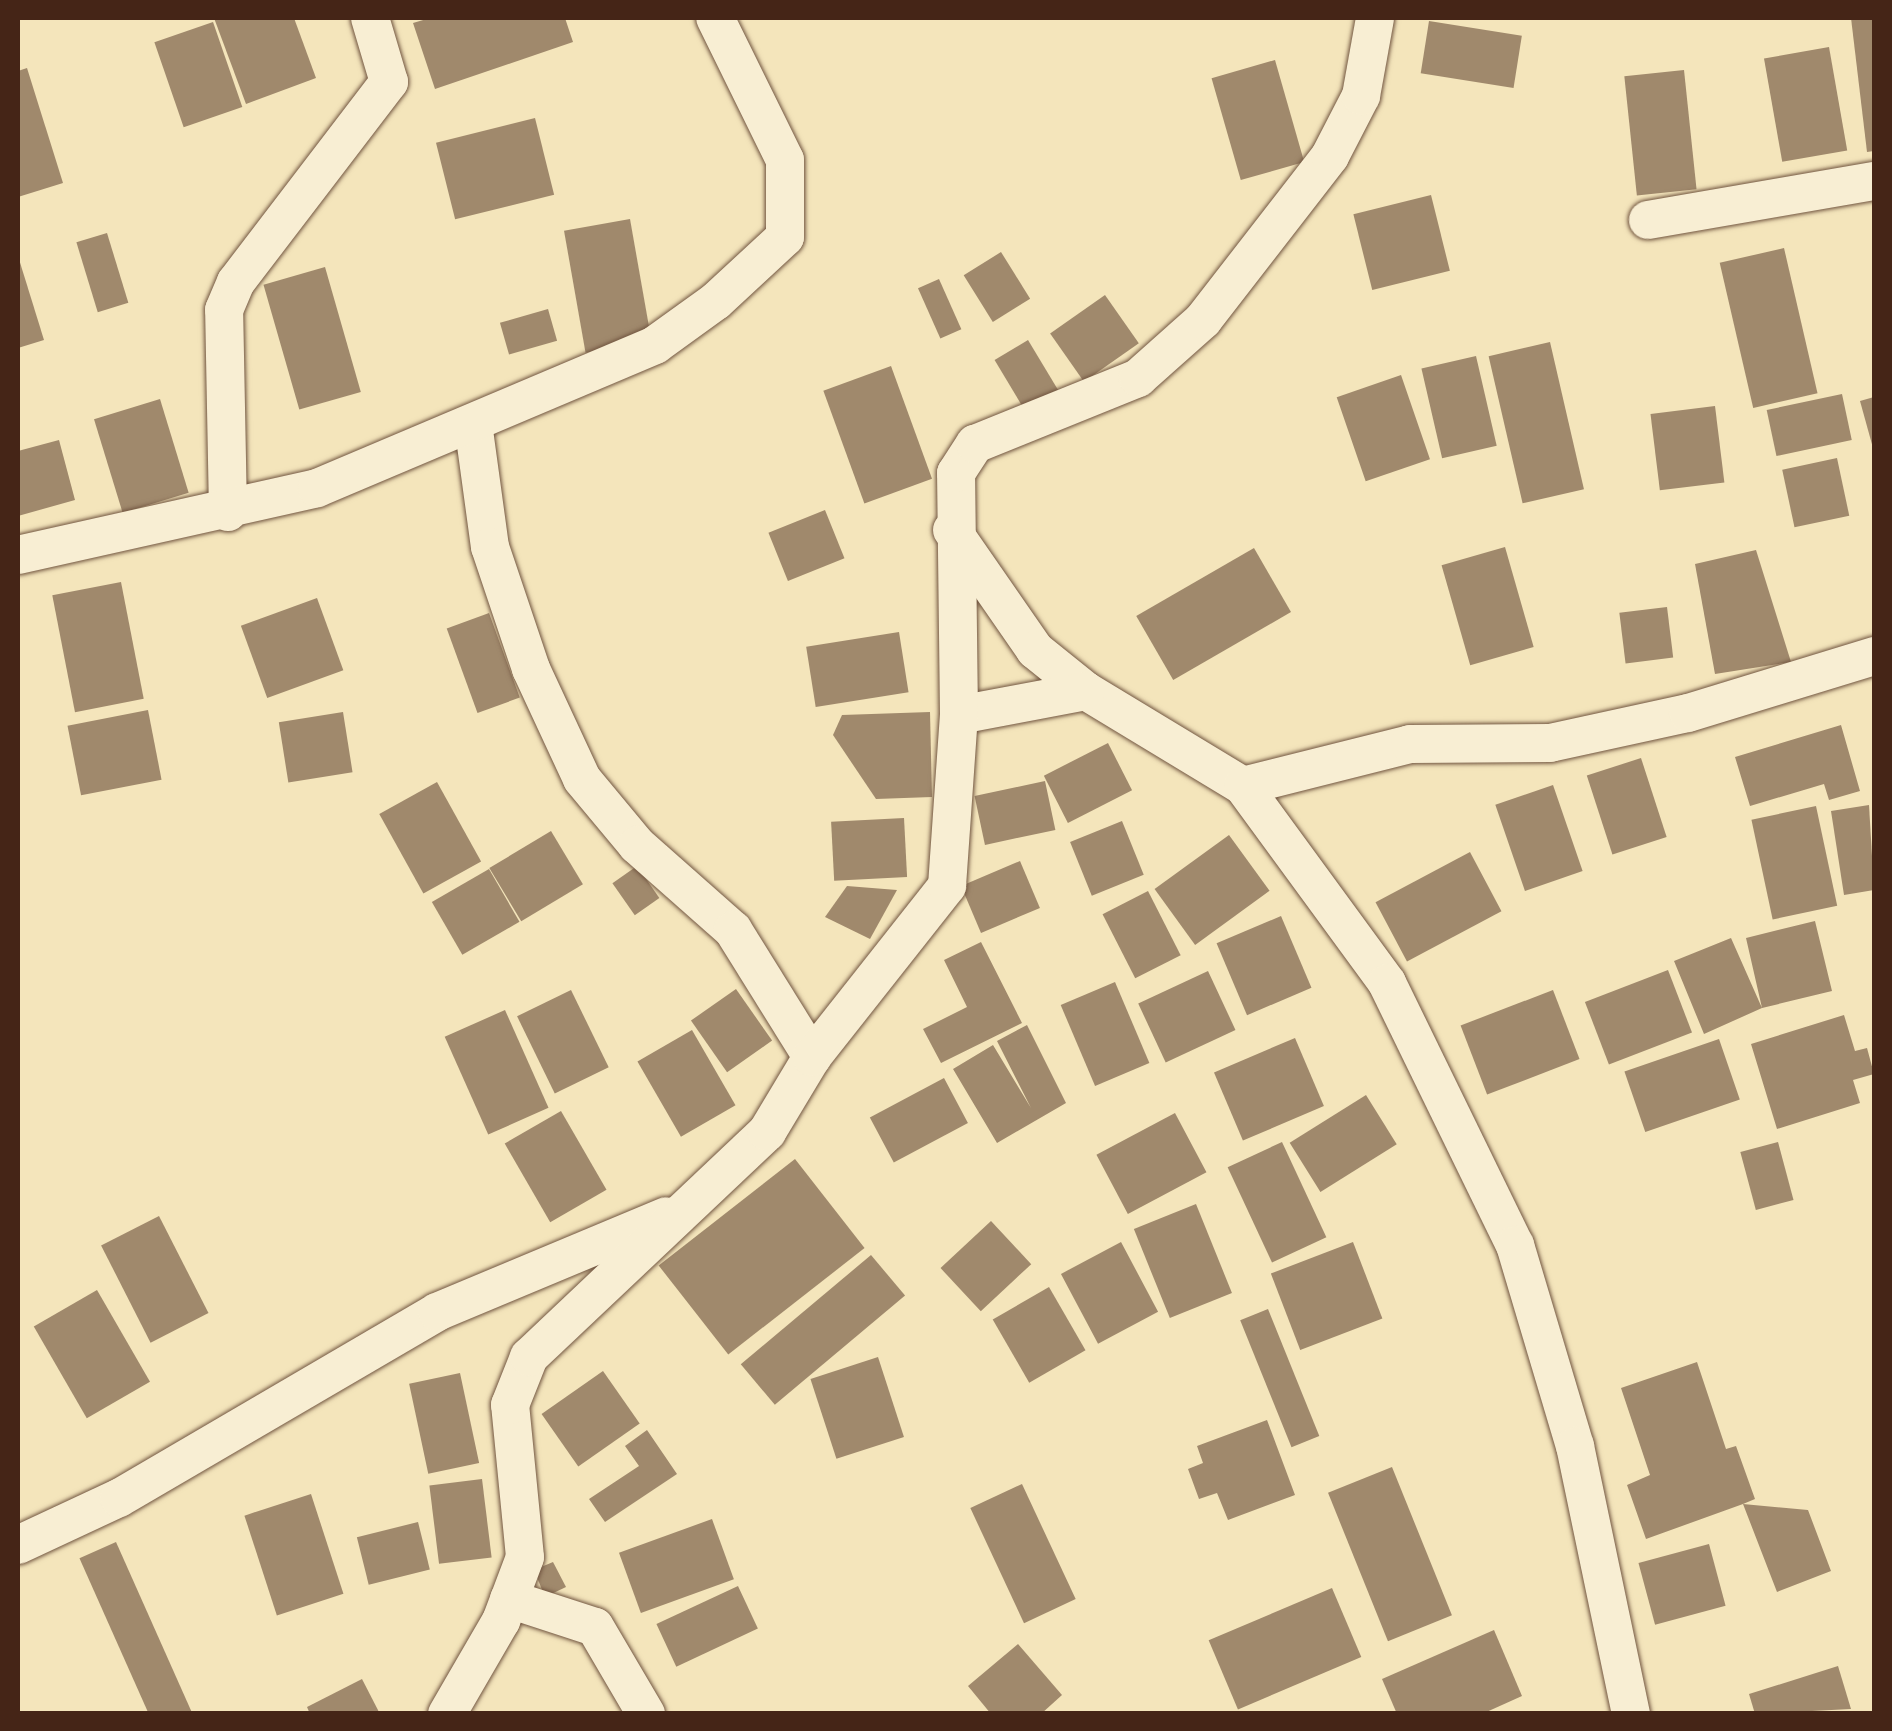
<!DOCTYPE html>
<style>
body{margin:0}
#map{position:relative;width:1892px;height:1731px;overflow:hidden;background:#f4e5bb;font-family:"Sorts Mill Goudy",serif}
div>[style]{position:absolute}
.building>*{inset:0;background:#a0896c;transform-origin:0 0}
.roads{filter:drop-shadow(0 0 2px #715540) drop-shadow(0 0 2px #715540)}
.minor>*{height:38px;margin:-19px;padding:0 19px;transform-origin:19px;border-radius:19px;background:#f8eed3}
span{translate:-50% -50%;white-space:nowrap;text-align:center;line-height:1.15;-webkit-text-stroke:9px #f8eed3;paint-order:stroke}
.frame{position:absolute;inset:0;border:20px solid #452517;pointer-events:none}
</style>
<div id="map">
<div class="building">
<div style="clip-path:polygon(214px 18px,294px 18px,316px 78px,246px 104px)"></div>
<div style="clip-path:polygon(430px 18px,565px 18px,573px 42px,435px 89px,413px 23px)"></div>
<div style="clip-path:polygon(1851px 18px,1874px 18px,1874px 151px,1867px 152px)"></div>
<div style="left:1429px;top:21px;width:94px;height:53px;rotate:9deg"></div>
<div style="left:213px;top:22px;width:90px;height:62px;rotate:71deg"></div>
<div style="left:1829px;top:47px;width:105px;height:66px;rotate:80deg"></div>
<div style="left:1275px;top:60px;width:106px;height:66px;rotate:74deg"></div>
<div style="clip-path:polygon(27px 68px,63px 183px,18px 197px,18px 71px)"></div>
<div style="left:1684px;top:70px;width:120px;height:60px;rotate:84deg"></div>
<div style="left:535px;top:118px;width:79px;height:102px;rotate:76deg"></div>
<div style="left:1431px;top:195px;width:78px;height:80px;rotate:76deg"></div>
<div style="left:630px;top:219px;width:124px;height:67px;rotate:80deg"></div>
<div style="left:107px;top:233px;width:73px;height:32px;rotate:73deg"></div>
<div style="left:1784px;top:248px;width:149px;height:66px;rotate:77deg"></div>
<div style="left:1001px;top:252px;width:55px;height:44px;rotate:58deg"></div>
<div style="clip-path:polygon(18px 256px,44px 340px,18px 348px)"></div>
<div style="left:325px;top:267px;width:130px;height:64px;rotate:74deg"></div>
<div style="left:939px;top:279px;width:55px;height:23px;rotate:66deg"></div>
<div style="left:1105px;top:295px;width:59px;height:67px;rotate:55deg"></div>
<div style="left:548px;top:309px;width:33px;height:50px;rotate:74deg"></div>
<div style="left:1028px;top:340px;width:64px;height:39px;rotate:59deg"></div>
<div style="left:1550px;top:342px;width:151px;height:63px;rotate:77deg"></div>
<div style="left:1476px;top:356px;width:92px;height:56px;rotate:77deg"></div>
<div style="left:891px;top:366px;width:120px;height:72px;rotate:70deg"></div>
<div style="left:1401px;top:375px;width:89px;height:68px;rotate:71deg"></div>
<div style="left:1842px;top:394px;width:47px;height:77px;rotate:78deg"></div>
<div style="clip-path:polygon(1874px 397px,1874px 448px,1873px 448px,1860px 401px)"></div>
<div style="left:160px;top:399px;width:98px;height:69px;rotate:73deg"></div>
<div style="left:1715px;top:406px;width:77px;height:65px;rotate:83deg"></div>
<div style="clip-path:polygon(59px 440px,75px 500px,18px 516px,18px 451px)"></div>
<div style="left:1837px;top:458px;width:59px;height:56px;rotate:78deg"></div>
<div style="left:825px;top:510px;width:52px;height:61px;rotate:68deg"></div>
<div style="left:1505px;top:547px;width:104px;height:66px;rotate:74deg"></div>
<div style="left:1254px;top:548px;width:74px;height:136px;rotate:60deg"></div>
<div style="clip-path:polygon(1756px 550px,1791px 662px,1715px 674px,1695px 564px)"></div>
<div style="left:121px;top:582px;width:119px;height:70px;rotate:79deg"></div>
<div style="left:317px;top:598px;width:77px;height:81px;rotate:70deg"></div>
<div style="left:1667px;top:607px;width:51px;height:48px;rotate:83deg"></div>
<div style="left:489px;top:613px;width:90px;height:45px;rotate:70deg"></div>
<div style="left:899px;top:632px;width:61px;height:94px;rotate:81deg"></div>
<div style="left:148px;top:710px;width:71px;height:82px;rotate:79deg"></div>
<div style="left:343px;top:712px;width:61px;height:65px;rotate:81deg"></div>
<div style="clip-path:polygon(930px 712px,932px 797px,876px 799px,833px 735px,842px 715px)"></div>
<div style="clip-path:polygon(1841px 725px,1860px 791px,1829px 800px,1824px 784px,1750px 806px,1735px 757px)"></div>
<div style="left:1108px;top:743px;width:53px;height:72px;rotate:63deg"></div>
<div style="left:1641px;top:758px;width:83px;height:57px;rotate:72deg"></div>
<div style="left:1045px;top:781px;width:50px;height:72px;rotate:78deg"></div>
<div style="left:437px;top:782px;width:91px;height:66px;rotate:61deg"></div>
<div style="left:1553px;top:785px;width:91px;height:61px;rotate:71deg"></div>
<div style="clip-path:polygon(1869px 805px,1874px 890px,1844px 895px,1831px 811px)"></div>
<div style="left:1816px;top:806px;width:102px;height:66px;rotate:78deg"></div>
<div style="left:904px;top:818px;width:59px;height:73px;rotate:87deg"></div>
<div style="left:1122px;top:821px;width:58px;height:56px;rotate:68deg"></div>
<div style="left:551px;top:831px;width:62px;height:72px;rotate:59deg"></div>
<div style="left:1229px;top:835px;width:69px;height:92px;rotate:54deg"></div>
<div style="left:1470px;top:852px;width:67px;height:107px;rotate:62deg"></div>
<div style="left:1020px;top:861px;width:51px;height:64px;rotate:67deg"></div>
<div style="left:637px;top:866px;width:39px;height:30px;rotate:55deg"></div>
<div style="left:489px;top:869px;width:61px;height:66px;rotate:60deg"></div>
<div style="clip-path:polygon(847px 886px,897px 890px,870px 939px,825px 917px)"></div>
<div style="left:1148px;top:891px;width:72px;height:51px;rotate:63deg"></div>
<div style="left:1281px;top:916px;width:78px;height:70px;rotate:67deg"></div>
<div style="clip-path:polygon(1815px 921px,1832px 991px,1762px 1008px,1704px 1034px,1674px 961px,1731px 938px,1762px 1008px,1746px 938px)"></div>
<div style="clip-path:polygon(981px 942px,1022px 1023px,941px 1063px,923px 1029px,967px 1007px,944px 960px)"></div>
<div style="left:1668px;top:970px;width:67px;height:89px;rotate:69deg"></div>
<div style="left:1208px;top:971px;width:65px;height:77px;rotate:65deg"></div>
<div style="left:1115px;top:982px;width:88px;height:59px;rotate:67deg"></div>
<div style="left:736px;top:989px;width:63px;height:55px;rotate:55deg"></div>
<div style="left:571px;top:990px;width:86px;height:60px;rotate:64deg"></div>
<div style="left:1553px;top:990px;width:74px;height:99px;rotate:69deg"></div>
<div style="left:505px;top:1010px;width:107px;height:66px;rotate:66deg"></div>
<div style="clip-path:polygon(1844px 1015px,1855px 1051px,1867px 1048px,1874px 1074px,1853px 1080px,1860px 1103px,1777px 1129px,1751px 1044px)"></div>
<div style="clip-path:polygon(1027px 1025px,1066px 1103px,997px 1143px,953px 1069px,993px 1045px,1031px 1108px,997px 1041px)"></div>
<div style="left:692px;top:1030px;width:87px;height:63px;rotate:60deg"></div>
<div style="left:1295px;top:1038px;width:74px;height:88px;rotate:67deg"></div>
<div style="left:1719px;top:1039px;width:64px;height:100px;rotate:71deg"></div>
<div style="left:944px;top:1078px;width:51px;height:84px;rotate:62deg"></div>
<div style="left:1366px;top:1095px;width:58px;height:90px;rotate:58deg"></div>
<div style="left:561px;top:1111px;width:91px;height:65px;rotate:60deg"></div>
<div style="left:1175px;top:1113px;width:67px;height:89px;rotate:62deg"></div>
<div style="left:1282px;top:1142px;width:105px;height:60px;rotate:65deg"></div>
<div style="left:1778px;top:1142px;width:60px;height:39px;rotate:75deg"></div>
<div style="left:795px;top:1159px;width:113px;height:173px;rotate:52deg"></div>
<div style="left:1196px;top:1204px;width:96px;height:67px;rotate:68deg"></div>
<div style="left:159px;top:1216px;width:109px;height:65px;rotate:63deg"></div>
<div style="left:991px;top:1221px;width:59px;height:69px;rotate:47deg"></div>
<div style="left:1121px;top:1242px;width:79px;height:68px;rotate:62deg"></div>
<div style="left:1353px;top:1242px;width:82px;height:88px;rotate:69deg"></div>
<div style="left:871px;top:1255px;width:53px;height:170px;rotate:50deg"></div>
<div style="left:1049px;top:1287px;width:73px;height:65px;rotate:60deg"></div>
<div style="left:97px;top:1290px;width:106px;height:73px;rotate:60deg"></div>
<div style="left:1268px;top:1309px;width:137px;height:30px;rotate:68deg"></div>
<div style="left:878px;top:1357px;width:84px;height:71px;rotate:72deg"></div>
<div style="clip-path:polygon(1697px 1362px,1726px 1449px,1736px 1446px,1755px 1499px,1743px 1504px,1808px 1510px,1831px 1571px,1777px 1592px,1743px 1504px,1646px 1539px,1627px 1485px,1650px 1475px,1621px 1388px)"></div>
<div style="left:603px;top:1371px;width:64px;height:75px;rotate:55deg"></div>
<div style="left:460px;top:1373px;width:92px;height:52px;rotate:78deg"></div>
<div style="clip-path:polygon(1267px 1420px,1295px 1495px,1228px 1520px,1217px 1493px,1199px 1499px,1188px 1469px,1203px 1463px,1197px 1446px)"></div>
<div style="clip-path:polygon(647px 1430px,677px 1474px,605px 1522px,589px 1499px,639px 1466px,625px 1446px)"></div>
<div style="left:1392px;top:1467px;width:160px;height:69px;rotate:68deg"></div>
<div style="left:482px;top:1479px;width:79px;height:53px;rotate:83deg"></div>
<div style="left:1022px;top:1484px;width:127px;height:57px;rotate:65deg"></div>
<div style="left:311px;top:1494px;width:105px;height:70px;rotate:72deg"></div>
<div style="left:712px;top:1519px;width:64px;height:99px;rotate:70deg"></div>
<div style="left:418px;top:1522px;width:49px;height:63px;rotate:76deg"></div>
<div style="left:116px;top:1542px;width:188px;height:40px;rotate:66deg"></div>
<div style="left:1709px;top:1544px;width:64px;height:73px;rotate:75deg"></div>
<div style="clip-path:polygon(553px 1562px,566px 1587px,545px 1597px,534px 1570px)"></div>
<div style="left:738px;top:1586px;width:47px;height:90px;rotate:65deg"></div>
<div style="left:1332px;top:1588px;width:75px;height:134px;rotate:67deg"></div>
<div style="clip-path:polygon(1494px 1630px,1522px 1696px,1482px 1714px,1397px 1714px,1382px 1679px)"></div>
<div style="clip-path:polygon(1018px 1644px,1062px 1695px,1041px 1714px,991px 1714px,968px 1686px)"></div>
<div style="clip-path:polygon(1838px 1666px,1851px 1709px,1755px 1714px,1749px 1694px)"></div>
<div style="clip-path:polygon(362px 1679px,380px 1714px,310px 1714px,307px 1707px)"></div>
</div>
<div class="roads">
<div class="minor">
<div style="left:1648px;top:220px;width:229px;rotate:-9.8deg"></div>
<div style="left:473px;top:423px;width:125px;rotate:82.2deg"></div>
<div style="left:490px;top:547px;width:129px;rotate:71.4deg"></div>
<div style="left:531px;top:669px;width:121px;rotate:65.1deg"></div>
<div style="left:582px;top:779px;width:86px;rotate:50.2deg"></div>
<div style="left:637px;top:845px;width:128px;rotate:41.5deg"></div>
<div style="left:733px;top:930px;width:150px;rotate:58.1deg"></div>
<div style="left:228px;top:512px;width:202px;rotate:-91.1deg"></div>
<div style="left:224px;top:310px;width:30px;rotate:-67deg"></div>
<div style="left:236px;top:282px;width:252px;rotate:-52.6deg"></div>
<div style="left:389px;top:82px;width:67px;rotate:-106.5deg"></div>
<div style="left:952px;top:530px;width:146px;rotate:55.3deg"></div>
<div style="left:1035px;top:650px;width:65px;rotate:38.8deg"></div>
<div style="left:1086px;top:691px;width:184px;rotate:31.2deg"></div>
<div style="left:1243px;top:786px;width:244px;rotate:53.8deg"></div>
<div style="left:1387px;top:983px;width:292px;rotate:64deg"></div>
<div style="left:1515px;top:1245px;width:210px;rotate:73.4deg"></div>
<div style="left:1575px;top:1446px;width:274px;rotate:78.2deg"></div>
<div style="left:18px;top:555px;width:306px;rotate:-12.6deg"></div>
<div style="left:317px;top:488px;width:367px;rotate:-22.9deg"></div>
<div style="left:655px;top:345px;width:75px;rotate:-35.8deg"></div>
<div style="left:716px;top:301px;width:94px;rotate:-42.8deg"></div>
<div style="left:785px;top:237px;width:77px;rotate:-90deg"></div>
<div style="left:785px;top:160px;width:158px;rotate:-116.2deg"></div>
<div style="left:959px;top:715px;width:129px;rotate:-10.7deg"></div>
<div style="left:1243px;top:786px;width:172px;rotate:-14.1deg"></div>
<div style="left:1410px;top:744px;width:140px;rotate:-0.4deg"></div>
<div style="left:1550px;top:743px;width:141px;rotate:-12.3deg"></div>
<div style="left:1688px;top:713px;width:195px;rotate:-17deg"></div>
<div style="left:18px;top:1545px;width:111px;rotate:-25deg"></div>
<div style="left:119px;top:1498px;width:368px;rotate:-30.3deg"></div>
<div style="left:437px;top:1312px;width:248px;rotate:-22.7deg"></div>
<div style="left:509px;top:1599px;width:90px;rotate:18deg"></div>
<div style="left:595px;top:1627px;width:101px;rotate:59.6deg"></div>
<div style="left:447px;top:1714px;width:108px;rotate:-59.9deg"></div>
<div style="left:501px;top:1621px;width:68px;rotate:-69.4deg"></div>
<div style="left:525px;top:1557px;width:153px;rotate:-95.6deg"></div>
<div style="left:510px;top:1405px;width:52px;rotate:-68.4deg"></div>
<div style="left:529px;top:1357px;width:328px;rotate:-43.4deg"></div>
<div style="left:767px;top:1132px;width:87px;rotate:-59deg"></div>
<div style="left:812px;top:1057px;width:218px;rotate:-51.7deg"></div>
<div style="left:947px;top:886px;width:171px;rotate:-86deg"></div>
<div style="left:959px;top:715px;width:242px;rotate:-90.7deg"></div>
<div style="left:956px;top:473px;width:35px;rotate:-57deg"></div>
<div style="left:975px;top:444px;width:176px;rotate:-22deg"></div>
<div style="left:1138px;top:378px;width:87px;rotate:-41.7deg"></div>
<div style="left:1203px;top:320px;width:207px;rotate:-52.2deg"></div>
<div style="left:1330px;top:156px;width:68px;rotate:-62.7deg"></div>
<div style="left:1361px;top:96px;width:79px;rotate:-79.8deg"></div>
</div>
</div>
<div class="frame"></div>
</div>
